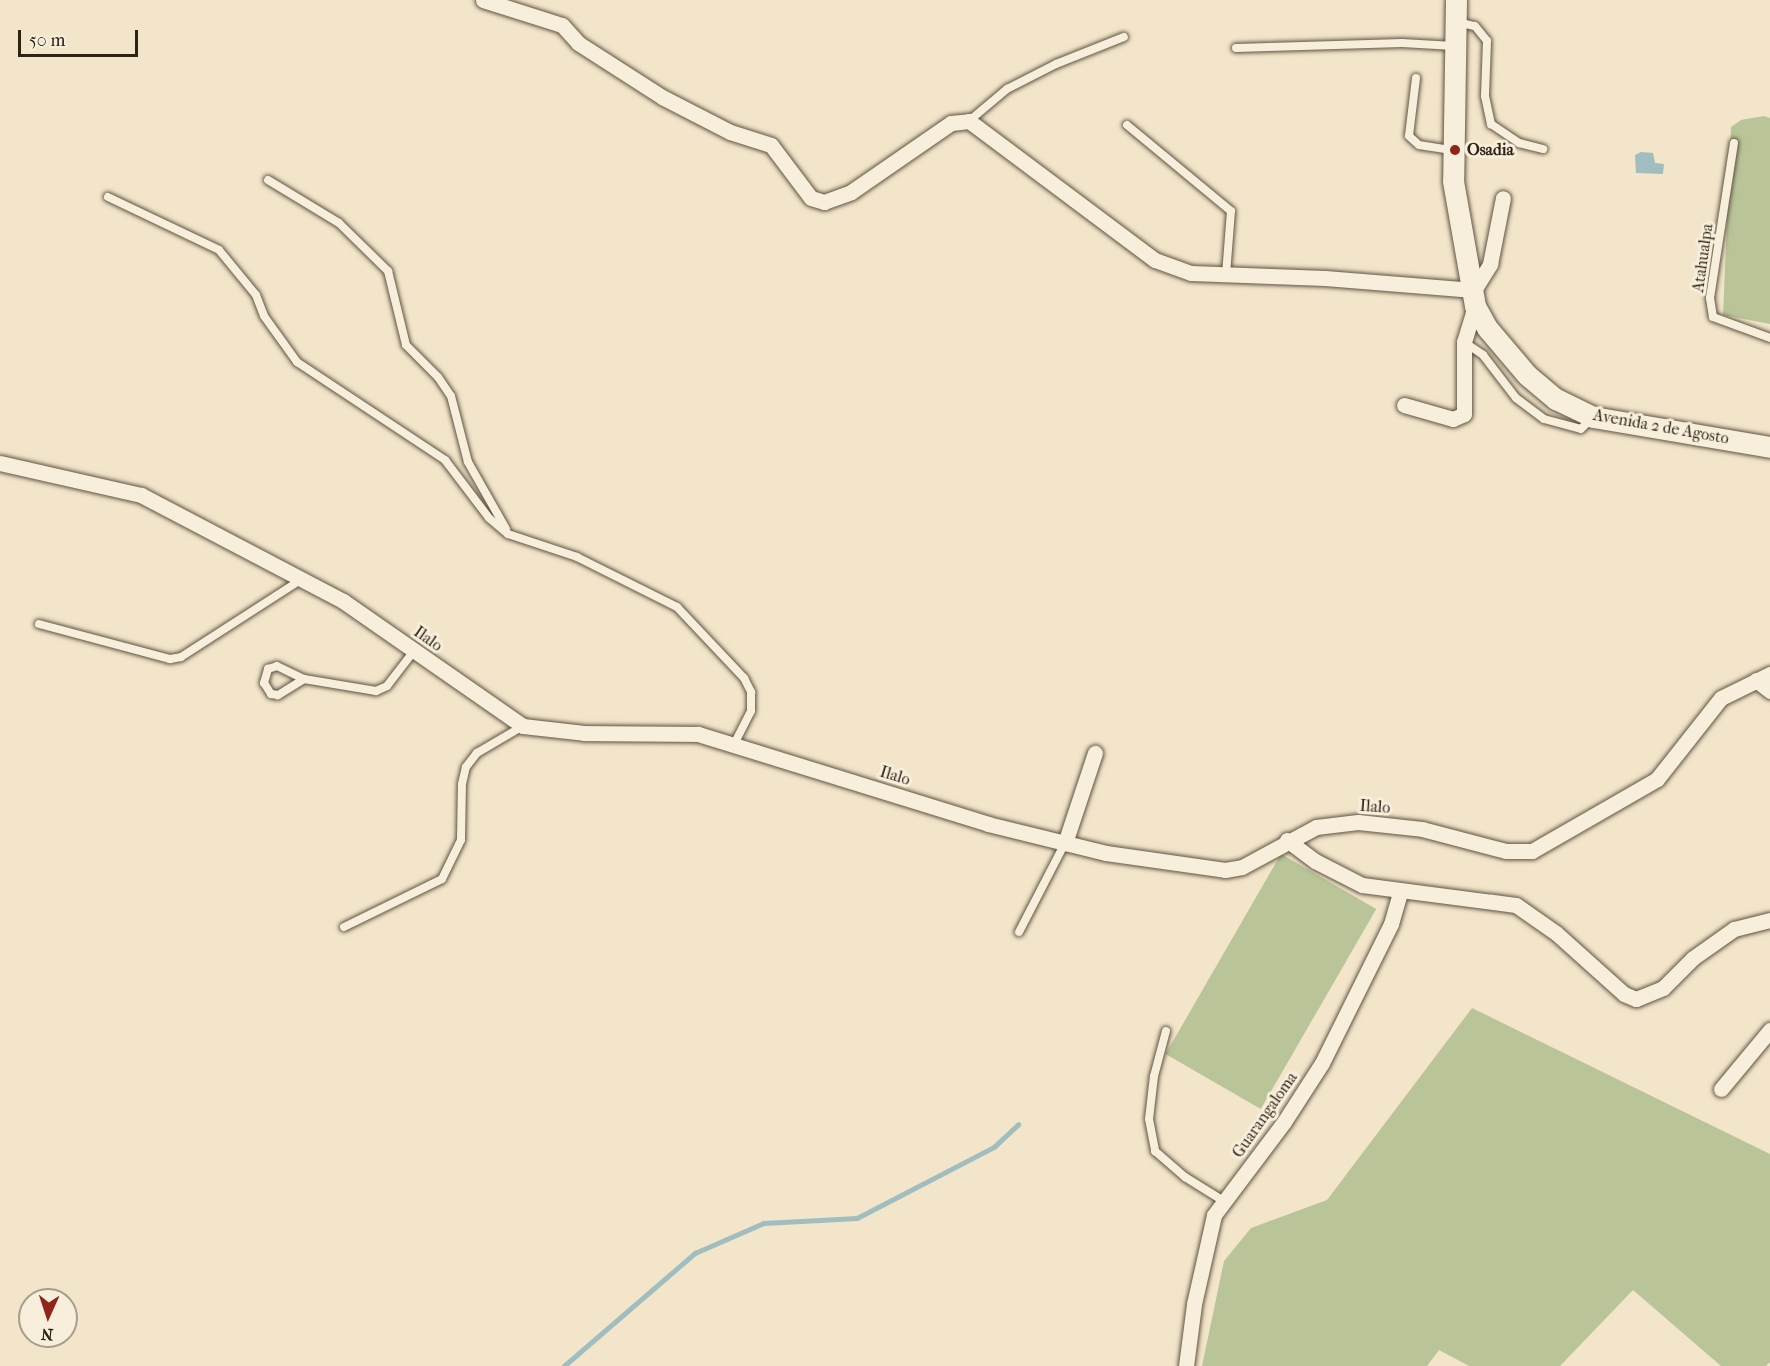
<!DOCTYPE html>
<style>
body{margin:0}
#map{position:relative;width:1770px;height:1366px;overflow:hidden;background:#f3e5c9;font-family:"IM FELL French Canon",serif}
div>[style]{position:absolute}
.green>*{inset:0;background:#b9c598;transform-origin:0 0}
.water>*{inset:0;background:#a0bdbf}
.stream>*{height:4.5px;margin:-2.25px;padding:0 2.25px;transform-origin:2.25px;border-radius:2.25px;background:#a0bdbf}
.roads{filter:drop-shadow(0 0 2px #5f5442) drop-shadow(0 0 2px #5f5442)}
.lane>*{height:8px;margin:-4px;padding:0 4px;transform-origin:4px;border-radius:4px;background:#f7eedc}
.street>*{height:15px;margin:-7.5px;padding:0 7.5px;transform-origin:7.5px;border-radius:7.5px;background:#f7eedc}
.secondary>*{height:21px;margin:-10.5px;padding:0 10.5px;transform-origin:10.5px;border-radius:10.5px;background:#f7eedc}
.dots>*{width:16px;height:16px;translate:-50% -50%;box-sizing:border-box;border:3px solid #f7eedc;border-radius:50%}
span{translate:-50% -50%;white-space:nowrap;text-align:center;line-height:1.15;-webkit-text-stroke:6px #f7eedc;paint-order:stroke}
.poi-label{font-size:16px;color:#2e2315;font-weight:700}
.left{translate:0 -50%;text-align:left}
.street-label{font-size:16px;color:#2e2315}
.north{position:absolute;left:18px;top:1288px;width:60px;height:60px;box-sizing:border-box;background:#f7eedc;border:2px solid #a79d8c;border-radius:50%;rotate:183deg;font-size:16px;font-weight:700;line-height:24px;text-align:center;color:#2e2315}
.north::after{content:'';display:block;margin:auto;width:21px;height:27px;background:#8f2418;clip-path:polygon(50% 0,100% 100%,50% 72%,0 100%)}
.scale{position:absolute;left:18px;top:30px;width:120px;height:27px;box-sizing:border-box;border:3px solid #2e2315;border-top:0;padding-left:8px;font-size:18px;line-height:21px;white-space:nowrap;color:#2e2315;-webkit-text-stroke:4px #f7eedc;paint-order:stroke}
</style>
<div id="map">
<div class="green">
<div style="clip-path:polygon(1764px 116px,1770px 118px,1770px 324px,1723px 315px,1731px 127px,1741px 120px)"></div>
<div style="left:1281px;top:854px;width:110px;height:231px;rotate:30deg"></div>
<div style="clip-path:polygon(1472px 1008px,1770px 1154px,1770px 1362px,1766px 1366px,1721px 1366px,1633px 1290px,1560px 1366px,1469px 1366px,1439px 1350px,1427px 1366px,1202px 1366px,1224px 1261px,1251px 1228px,1327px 1200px)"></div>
</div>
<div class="water">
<div style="clip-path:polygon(1641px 152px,1653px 153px,1655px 163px,1664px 164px,1663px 174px,1636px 173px,1635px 155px)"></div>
</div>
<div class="stream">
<div style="left:564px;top:1366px;width:173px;rotate:-40.8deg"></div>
<div style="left:695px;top:1253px;width:75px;rotate:-23.5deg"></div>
<div style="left:764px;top:1223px;width:93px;rotate:-3.1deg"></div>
<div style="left:857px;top:1218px;width:154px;rotate:-27.4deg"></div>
<div style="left:994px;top:1147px;width:33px;rotate:-43deg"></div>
</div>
<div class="roads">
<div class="lane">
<div style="left:1457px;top:22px;width:18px;rotate:13deg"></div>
<div style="left:1475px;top:26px;width:19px;rotate:51deg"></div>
<div style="left:1487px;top:41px;width:55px;rotate:92.1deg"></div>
<div style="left:1485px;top:96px;width:29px;rotate:78deg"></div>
<div style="left:1491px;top:124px;width:34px;rotate:34deg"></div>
<div style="left:1519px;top:143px;width:25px;rotate:14deg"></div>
<div style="left:1236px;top:48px;width:166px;rotate:-1.7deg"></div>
<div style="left:1402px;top:43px;width:52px;rotate:3.3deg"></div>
<div style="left:1416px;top:78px;width:58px;rotate:96.9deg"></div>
<div style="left:1409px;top:136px;width:13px;rotate:42deg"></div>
<div style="left:1419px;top:145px;width:33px;rotate:9deg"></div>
<div style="left:969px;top:121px;width:50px;rotate:-40.1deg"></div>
<div style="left:1007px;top:89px;width:55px;rotate:-27deg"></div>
<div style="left:1056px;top:64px;width:73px;rotate:-21.7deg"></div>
<div style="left:1127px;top:125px;width:135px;rotate:39.6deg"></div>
<div style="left:1231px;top:211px;width:64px;rotate:94.5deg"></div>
<div style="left:1734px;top:143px;width:157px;rotate:98.8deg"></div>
<div style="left:1710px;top:298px;width:19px;rotate:81deg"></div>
<div style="left:1713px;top:317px;width:61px;rotate:20.2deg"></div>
<div style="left:268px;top:180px;width:83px;rotate:31.2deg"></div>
<div style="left:339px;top:223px;width:69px;rotate:44.4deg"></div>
<div style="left:388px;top:271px;width:76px;rotate:76.3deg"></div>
<div style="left:406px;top:345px;width:45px;rotate:45deg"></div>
<div style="left:438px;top:377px;width:23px;rotate:56deg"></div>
<div style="left:451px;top:396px;width:68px;rotate:75.6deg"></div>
<div style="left:468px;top:462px;width:77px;rotate:60.4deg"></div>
<div style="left:108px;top:197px;width:123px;rotate:25.5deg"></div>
<div style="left:219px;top:250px;width:58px;rotate:50.6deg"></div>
<div style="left:256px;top:295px;width:22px;rotate:69deg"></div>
<div style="left:264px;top:316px;width:57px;rotate:54.3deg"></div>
<div style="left:297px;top:362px;width:178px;rotate:33.5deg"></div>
<div style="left:445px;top:460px;width:73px;rotate:52.8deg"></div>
<div style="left:489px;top:518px;width:25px;rotate:40deg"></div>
<div style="left:508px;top:534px;width:73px;rotate:18.4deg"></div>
<div style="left:577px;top:557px;width:112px;rotate:26.6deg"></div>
<div style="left:677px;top:607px;width:98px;rotate:46.7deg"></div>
<div style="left:744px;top:678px;width:16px;rotate:63deg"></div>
<div style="left:751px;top:692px;width:19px;rotate:90deg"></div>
<div style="left:751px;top:711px;width:38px;rotate:117deg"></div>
<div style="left:1464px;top:342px;width:23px;rotate:34deg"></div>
<div style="left:1483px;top:355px;width:54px;rotate:52.5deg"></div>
<div style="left:1516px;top:398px;width:35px;rotate:37deg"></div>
<div style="left:1544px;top:419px;width:38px;rotate:15deg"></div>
<div style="left:1581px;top:429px;width:16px;rotate:-45deg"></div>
<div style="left:39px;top:624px;width:136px;rotate:15deg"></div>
<div style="left:170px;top:659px;width:11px;rotate:-10deg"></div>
<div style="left:181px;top:657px;width:144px;rotate:-32.8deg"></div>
<div style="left:304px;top:679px;width:31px;rotate:148deg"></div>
<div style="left:278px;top:695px;width:7px;rotate:-172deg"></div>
<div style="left:271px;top:694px;width:13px;rotate:-122deg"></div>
<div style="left:264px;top:683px;width:15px;rotate:-74deg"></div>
<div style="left:268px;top:669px;width:9px;rotate:-18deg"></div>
<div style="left:277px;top:666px;width:30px;rotate:26deg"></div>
<div style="left:304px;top:679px;width:73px;rotate:9.5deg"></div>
<div style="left:376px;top:691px;width:12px;rotate:-24deg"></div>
<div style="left:387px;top:686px;width:44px;rotate:-52.4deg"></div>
<div style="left:344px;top:927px;width:109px;rotate:-26.1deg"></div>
<div style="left:442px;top:879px;width:43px;rotate:-64deg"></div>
<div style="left:461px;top:840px;width:56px;rotate:-89deg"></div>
<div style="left:462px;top:784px;width:17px;rotate:-77deg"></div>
<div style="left:466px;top:767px;width:18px;rotate:-52deg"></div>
<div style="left:477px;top:753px;width:53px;rotate:-30.4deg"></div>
<div style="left:1019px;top:932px;width:100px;rotate:-62.7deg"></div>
<div style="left:1166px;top:1031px;width:47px;rotate:104.9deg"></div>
<div style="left:1154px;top:1076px;width:43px;rotate:96.6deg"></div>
<div style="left:1149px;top:1119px;width:33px;rotate:79deg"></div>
<div style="left:1155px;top:1151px;width:40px;rotate:41deg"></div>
<div style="left:1185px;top:1177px;width:44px;rotate:31.9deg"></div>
</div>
<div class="street">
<div style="left:483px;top:0;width:83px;rotate:17.6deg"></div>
<div style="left:562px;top:25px;width:24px;rotate:48deg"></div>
<div style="left:578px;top:43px;width:100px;rotate:32.7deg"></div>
<div style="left:662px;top:97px;width:76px;rotate:27.2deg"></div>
<div style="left:730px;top:132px;width:43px;rotate:17.6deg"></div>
<div style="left:771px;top:145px;width:66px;rotate:53deg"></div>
<div style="left:811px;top:198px;width:14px;rotate:17deg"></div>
<div style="left:824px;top:202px;width:29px;rotate:-20deg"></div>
<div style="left:851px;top:192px;width:121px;rotate:-34.6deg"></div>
<div style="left:951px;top:123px;width:18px;rotate:-6deg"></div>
<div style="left:969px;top:121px;width:232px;rotate:36.8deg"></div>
<div style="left:1155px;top:260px;width:38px;rotate:20deg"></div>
<div style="left:1191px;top:273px;width:134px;rotate:2.1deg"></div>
<div style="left:1325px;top:278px;width:149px;rotate:4.6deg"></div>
<div style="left:1474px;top:290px;width:31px;rotate:-58deg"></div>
<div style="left:1490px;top:264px;width:67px;rotate:-78.9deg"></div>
<div style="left:1404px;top:405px;width:51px;rotate:15.9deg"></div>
<div style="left:1453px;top:419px;width:12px;rotate:-24deg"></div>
<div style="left:1464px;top:414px;width:72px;rotate:-90deg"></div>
<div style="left:1464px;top:342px;width:38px;rotate:-73deg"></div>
<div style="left:0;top:463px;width:145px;rotate:12.8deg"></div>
<div style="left:141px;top:495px;width:228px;rotate:27.7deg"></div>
<div style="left:343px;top:601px;width:219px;rotate:34.8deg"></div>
<div style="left:523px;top:726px;width:61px;rotate:6.5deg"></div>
<div style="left:584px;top:733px;width:114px;rotate:0.5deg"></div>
<div style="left:698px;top:734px;width:304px;rotate:17.2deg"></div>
<div style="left:988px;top:824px;width:122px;rotate:13.8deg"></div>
<div style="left:1106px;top:853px;width:120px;rotate:8.1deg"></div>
<div style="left:1225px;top:870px;width:17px;rotate:-10deg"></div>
<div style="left:1242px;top:867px;width:84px;rotate:-28.4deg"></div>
<div style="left:1316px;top:827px;width:42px;rotate:-6.8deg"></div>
<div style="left:1358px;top:822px;width:64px;rotate:6.2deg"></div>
<div style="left:1422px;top:829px;width:87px;rotate:14.7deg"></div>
<div style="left:1506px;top:851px;width:26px"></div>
<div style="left:1532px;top:851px;width:144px;rotate:-29.9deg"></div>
<div style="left:1657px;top:779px;width:103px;rotate:-51.7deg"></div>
<div style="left:1721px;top:698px;width:55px;rotate:-26.1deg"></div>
<div style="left:1756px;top:680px;width:18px;rotate:38deg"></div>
<div style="left:1287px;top:840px;width:35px;rotate:37deg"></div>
<div style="left:1315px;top:861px;width:53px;rotate:27.1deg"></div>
<div style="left:1362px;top:885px;width:155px;rotate:7.4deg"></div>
<div style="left:1516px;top:905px;width:49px;rotate:35deg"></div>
<div style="left:1556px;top:933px;width:91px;rotate:41.9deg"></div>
<div style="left:1624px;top:994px;width:13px;rotate:23deg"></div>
<div style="left:1636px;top:999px;width:29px;rotate:-22deg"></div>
<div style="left:1663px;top:988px;width:42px;rotate:-45deg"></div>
<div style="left:1693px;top:958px;width:50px;rotate:-35.3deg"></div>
<div style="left:1734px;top:929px;width:37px;rotate:-14deg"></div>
<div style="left:1065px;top:843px;width:95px;rotate:-71.6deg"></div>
<div style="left:1721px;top:1089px;width:77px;rotate:-50.3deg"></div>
<div style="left:1186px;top:1366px;width:63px;rotate:-82.6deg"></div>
<div style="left:1194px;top:1304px;width:91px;rotate:-77.3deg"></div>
<div style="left:1214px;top:1215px;width:116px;rotate:-53deg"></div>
<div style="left:1284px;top:1122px;width:70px;rotate:-57.2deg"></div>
<div style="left:1322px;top:1063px;width:155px;rotate:-63.6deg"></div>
<div style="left:1391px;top:924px;width:35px;rotate:-74deg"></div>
</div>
<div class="secondary">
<div style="left:1456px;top:0;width:181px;rotate:90.9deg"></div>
<div style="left:1453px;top:181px;width:127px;rotate:80deg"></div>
<div style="left:1475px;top:306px;width:26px;rotate:61deg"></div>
<div style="left:1488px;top:329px;width:60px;rotate:49.7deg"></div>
<div style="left:1527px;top:375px;width:38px;rotate:40deg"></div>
<div style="left:1556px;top:399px;width:41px;rotate:25.9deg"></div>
<div style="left:1593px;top:417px;width:180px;rotate:9.6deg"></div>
</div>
</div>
<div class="dots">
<div style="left:1455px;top:150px;background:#8f2418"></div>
</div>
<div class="poi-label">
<span class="left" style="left:1467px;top:150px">Osadia</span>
</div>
<div class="street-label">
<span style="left:1703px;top:258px;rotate:-82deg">Atahualpa</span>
<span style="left:1661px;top:427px;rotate:10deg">Avenida 2 de Agosto</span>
<span style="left:428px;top:639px;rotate:35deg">Ilalo</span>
<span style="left:895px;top:776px;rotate:17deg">Ilalo</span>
<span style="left:1375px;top:807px;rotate:4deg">Ilalo</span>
<span style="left:1265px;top:1115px;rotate:-55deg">Guarangaloma</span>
</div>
<div class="north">N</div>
<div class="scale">50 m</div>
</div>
